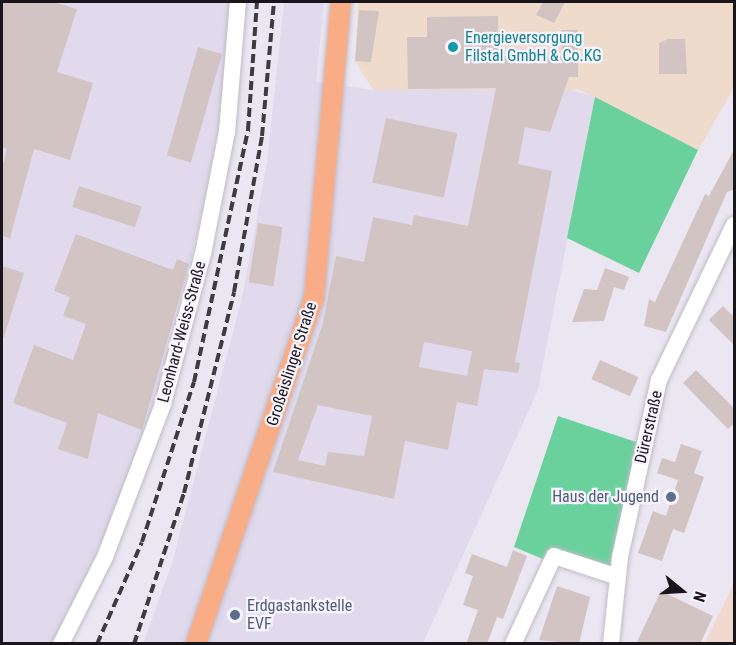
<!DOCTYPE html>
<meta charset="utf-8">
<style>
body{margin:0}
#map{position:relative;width:736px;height:645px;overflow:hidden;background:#ebe7f2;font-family:"Roboto Condensed",sans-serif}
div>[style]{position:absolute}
.built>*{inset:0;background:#e1daec}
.industrial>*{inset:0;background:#eedbcc}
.education>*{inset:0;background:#f1d9cf}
.green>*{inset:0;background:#6ad19c}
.building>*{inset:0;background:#d2c4c2;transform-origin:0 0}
.roads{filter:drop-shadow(0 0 2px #bfbbc6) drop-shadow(0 0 2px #bfbbc6)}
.minor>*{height:16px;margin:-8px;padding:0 8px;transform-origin:8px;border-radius:8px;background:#fff}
.major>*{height:20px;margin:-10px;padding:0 10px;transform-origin:10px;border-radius:10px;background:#f9ad86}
.rail>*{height:4px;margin-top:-2px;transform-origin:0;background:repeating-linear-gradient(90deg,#3e3c41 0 9px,transparent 0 13.5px)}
.dots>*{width:16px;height:16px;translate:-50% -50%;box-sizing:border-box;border:3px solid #f8f4ff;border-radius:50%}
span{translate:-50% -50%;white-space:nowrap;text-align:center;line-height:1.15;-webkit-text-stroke:4.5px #f8f4ff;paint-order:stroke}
.culture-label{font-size:16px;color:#0d838f}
.left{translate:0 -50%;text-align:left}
.street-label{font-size:16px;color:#18161a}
.service-label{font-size:16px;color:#4e5e75}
.right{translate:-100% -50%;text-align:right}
.frame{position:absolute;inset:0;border:3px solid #18161a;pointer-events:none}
.north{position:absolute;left:652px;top:561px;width:60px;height:60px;-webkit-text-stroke:4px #f8f4ff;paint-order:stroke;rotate:108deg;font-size:16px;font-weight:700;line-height:24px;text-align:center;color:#18161a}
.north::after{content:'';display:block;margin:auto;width:21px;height:27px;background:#18161a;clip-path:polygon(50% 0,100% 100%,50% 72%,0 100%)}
</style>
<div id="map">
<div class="built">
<div style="clip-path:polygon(2px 2px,231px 2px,230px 55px,208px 186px,155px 407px,111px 523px,52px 643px,2px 643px)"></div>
<div style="clip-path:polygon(284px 2px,324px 2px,316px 82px,373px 90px,562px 87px,595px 97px,538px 390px,423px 643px,143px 644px,172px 563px,242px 298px,267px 163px)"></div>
</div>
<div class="industrial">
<div style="clip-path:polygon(358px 2px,734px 2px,734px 88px,698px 150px,580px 90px,373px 90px,355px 61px)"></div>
</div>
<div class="education">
<div style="clip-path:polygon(734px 583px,734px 643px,705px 643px)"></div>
</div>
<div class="green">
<div style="clip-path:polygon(595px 97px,698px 150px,639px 273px,567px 238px)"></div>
<div style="clip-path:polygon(558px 416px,639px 443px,613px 570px,552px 549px,543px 559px,514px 547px)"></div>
</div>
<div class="building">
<div style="clip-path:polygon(2px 2px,53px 2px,77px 9px,57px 72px,93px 83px,70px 160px,34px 149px,10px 238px,2px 236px,2px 168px,7px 149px,2px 147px)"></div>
<div style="clip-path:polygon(543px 2px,565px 2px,554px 23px,536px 15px)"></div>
<div style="clip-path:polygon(359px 10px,379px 11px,371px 62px,355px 61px)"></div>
<div style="clip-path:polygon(evenodd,498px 16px,498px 56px,562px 56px,561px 30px,578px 30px,578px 77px,569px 77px,550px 132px,525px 127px,518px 164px,552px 171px,515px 362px,520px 363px,518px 373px,484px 369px,477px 406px,457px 402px,448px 450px,405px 441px,394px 499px,273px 472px,323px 323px,336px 256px,364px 262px,373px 217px,412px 225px,414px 215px,468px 226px,496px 88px,408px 89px,407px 37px,427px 37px,427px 17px,498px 16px,424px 342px,472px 351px,467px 376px,419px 367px,424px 342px,498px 16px,318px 405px,372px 416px,364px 456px,328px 452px,325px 466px,298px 460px,318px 405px)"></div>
<div style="clip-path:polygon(668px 39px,685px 39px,687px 74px,659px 74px,659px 43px)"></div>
<div style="left:198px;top:47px;width:25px;height:113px;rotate:16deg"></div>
<div style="left:386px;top:118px;width:73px;height:66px;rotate:12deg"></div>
<div style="clip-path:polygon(735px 148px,735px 189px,727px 192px,666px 332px,644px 326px,649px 299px,655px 302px,705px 194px,709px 196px)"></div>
<div style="left:79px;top:186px;width:66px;height:22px;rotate:18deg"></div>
<div style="left:258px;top:223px;width:25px;height:60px;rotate:9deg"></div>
<div style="clip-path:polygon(76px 234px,173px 270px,177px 259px,189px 264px,142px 430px,98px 413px,88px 459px,58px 449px,67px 423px,13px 403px,34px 345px,73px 360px,86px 324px,63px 316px,70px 297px,54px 291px)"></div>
<div style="clip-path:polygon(2px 266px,24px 273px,4px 337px,2px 336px)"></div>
<div style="clip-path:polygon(605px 268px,629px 277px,624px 290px,614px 287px,604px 321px,572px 322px,584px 289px,597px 290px)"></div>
<div style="clip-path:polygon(723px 306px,735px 318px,735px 346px,709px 320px)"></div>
<div style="left:600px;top:360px;width:42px;height:21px;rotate:24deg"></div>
<div style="clip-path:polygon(696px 370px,735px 409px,735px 423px,728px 429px,683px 383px)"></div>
<div style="clip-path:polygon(681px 444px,702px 451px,694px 473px,704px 477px,684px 533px,673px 529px,662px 561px,638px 553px,653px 511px,666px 516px,678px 480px,657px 473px,662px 458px,675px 462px)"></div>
<div style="clip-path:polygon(513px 550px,527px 556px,503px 619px,497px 617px,487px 644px,466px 644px,478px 610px,463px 605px,473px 576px,465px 573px,472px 554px,507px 567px)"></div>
<div style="clip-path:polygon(557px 586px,590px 597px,579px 644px,539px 640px)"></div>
<div style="clip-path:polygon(661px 591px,713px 616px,700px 644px,636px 644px)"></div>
</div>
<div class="roads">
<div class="minor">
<div style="left:61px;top:644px;width:97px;rotate:-63.2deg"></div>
<div style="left:105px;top:557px;width:164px;rotate:-69.2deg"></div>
<div style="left:163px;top:404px;width:155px;rotate:-75.1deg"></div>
<div style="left:203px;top:254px;width:124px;rotate:-78.9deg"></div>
<div style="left:227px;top:132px;width:130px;rotate:-85.2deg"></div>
<div style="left:513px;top:644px;width:97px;rotate:-65deg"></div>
<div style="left:554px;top:556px;width:67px;rotate:18.2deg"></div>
<div style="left:611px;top:644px;width:87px;rotate:-84.1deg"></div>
<div style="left:620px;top:557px;width:181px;rotate:-77.6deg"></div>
<div style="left:659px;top:380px;width:172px;rotate:-64.2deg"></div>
</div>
<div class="major">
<div style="left:196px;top:644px;width:366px;rotate:-71.2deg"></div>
<div style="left:314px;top:298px;width:297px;rotate:-84.8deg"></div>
</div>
</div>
<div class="rail">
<div style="left:97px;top:644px;width:111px;rotate:-66.2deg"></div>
<div style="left:142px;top:542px;width:168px;rotate:-72deg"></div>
<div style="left:194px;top:382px;width:258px;rotate:-77.9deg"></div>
<div style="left:248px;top:130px;width:128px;rotate:-86deg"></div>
<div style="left:134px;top:644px;width:159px;rotate:-71.7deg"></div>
<div style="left:184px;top:493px;width:207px;rotate:-76deg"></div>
<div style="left:234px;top:292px;width:158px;rotate:-79.8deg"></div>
<div style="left:262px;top:136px;width:135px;rotate:-84.9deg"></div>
</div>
<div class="dots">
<div style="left:453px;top:47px;background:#0f9aa8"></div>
<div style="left:671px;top:497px;background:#5c6f8a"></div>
<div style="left:235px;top:615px;background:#5c6f8a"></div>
</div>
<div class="culture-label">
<span class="left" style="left:465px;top:47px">Energieversorgung<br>Filstal GmbH &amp; Co.KG</span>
</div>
<div class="street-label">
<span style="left:182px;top:332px;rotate:-75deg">Leonhard-Weiss-Straße</span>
<span style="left:292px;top:364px;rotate:-72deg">Großeislinger Straße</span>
<span style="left:649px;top:427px;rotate:-77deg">Dürerstraße</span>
</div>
<div class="service-label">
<span class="right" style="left:659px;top:497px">Haus der Jugend</span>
<span class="left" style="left:247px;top:615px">Erdgastankstelle<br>EVF</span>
</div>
<div class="frame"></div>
<div class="north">N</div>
</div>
